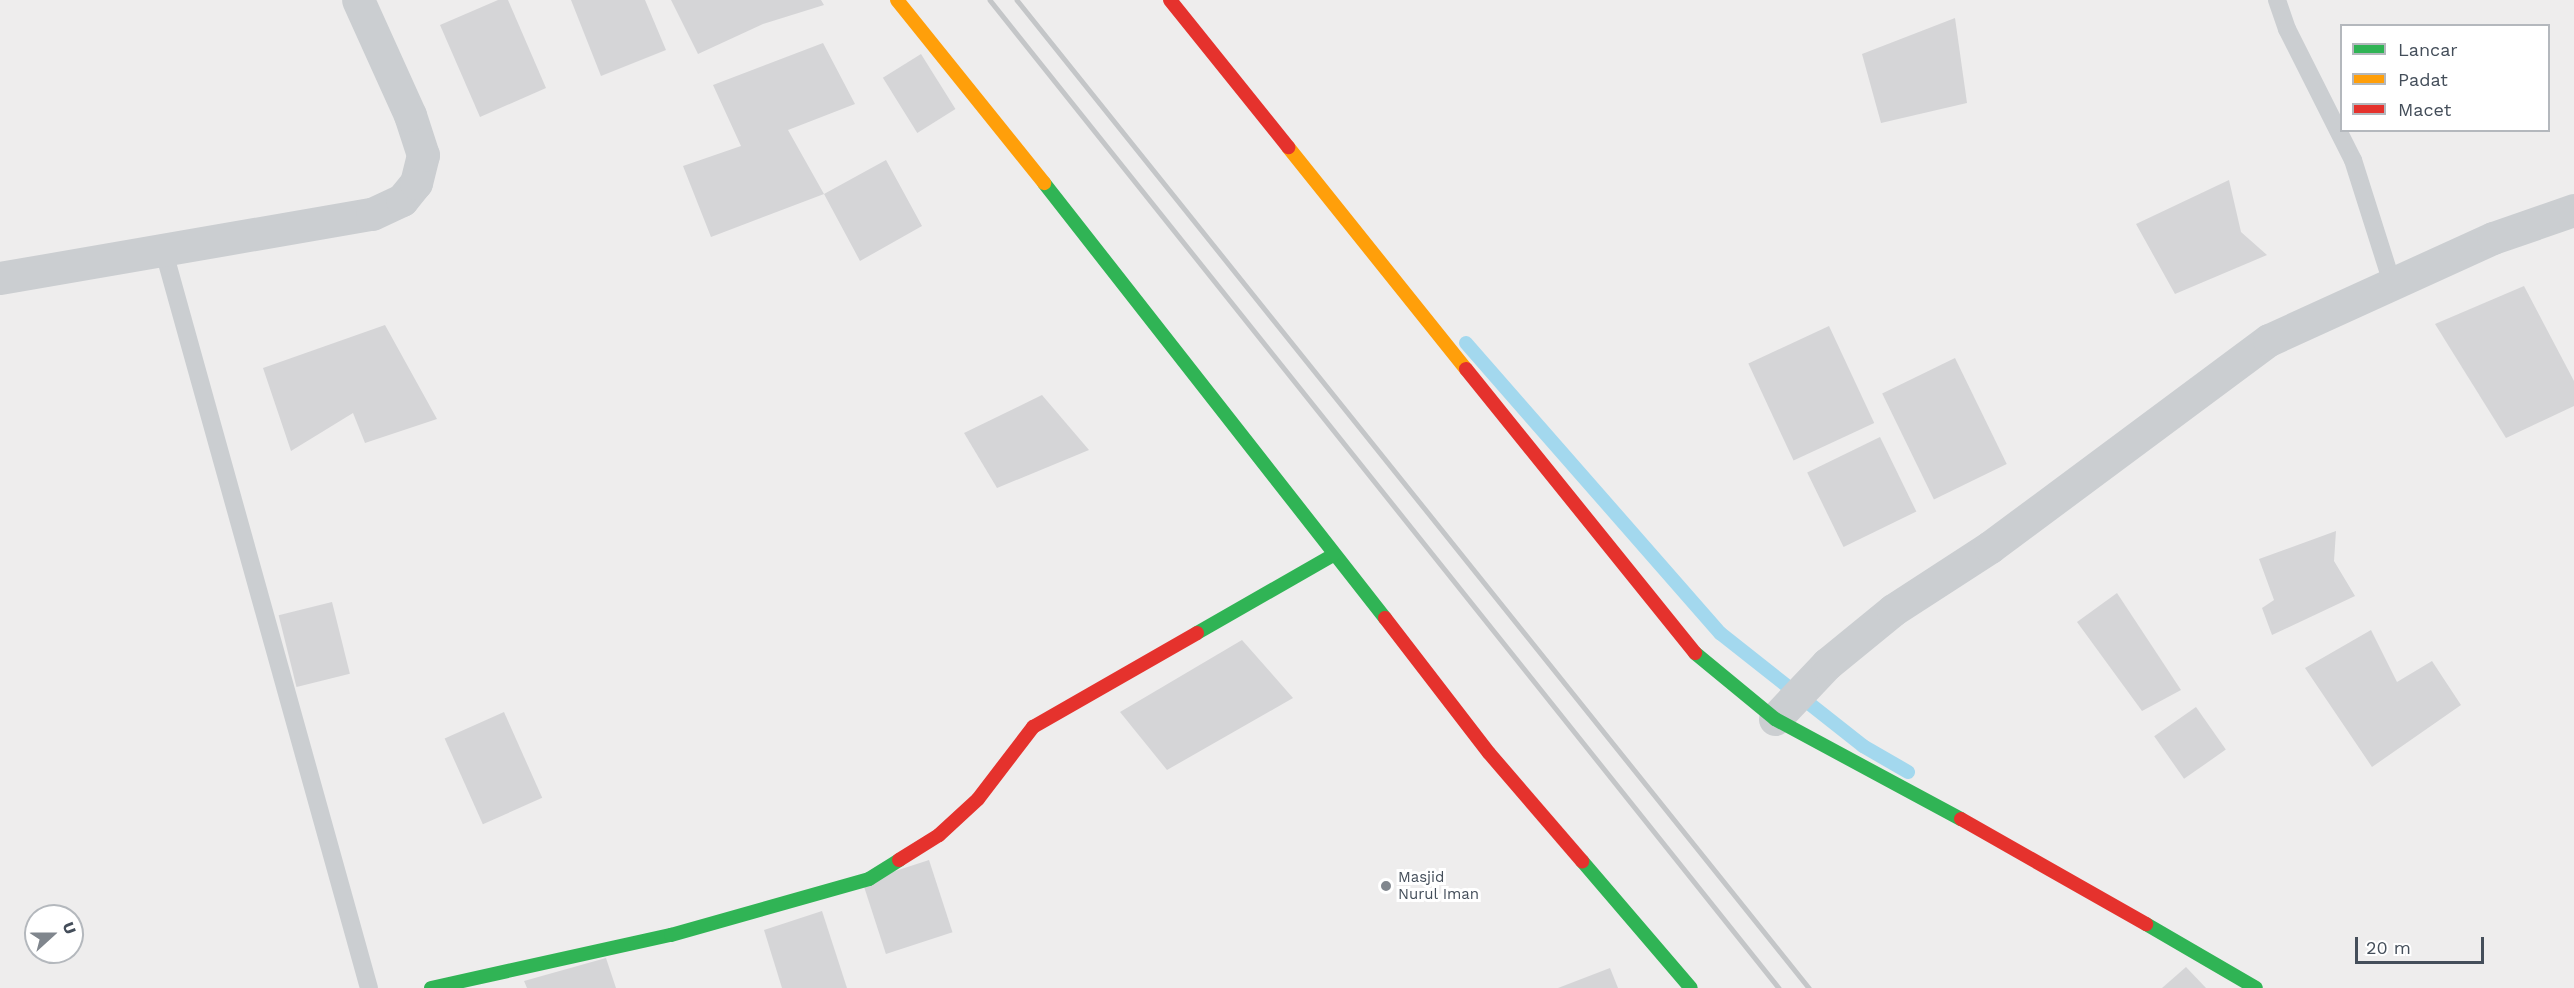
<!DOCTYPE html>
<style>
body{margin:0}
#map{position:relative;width:2574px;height:988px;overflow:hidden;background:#eeeded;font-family:"Work Sans",sans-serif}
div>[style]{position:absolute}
.stream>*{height:14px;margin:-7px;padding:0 7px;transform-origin:7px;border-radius:7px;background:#a3d8ee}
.building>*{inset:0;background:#d5d5d7;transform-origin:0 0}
.lane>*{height:18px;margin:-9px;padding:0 9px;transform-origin:9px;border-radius:9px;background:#cbced1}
.street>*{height:33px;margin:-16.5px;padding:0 16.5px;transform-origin:16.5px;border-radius:16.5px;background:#cbced1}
.fast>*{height:14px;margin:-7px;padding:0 7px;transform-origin:7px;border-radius:7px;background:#30b455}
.slow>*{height:14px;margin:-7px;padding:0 7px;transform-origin:7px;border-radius:7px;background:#ff9f0a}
.jam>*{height:14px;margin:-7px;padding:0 7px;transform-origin:7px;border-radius:7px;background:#e5322d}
.rail>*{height:4.5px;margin:-2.25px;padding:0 2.25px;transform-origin:2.25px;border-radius:2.25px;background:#c4c6c8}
.dots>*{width:16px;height:16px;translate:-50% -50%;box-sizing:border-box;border:3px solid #fff;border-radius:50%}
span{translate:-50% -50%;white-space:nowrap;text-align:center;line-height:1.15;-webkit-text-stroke:6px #fff;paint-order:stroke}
.poi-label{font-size:15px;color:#444e5a}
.left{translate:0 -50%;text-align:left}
.legend{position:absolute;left:2340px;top:24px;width:210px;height:108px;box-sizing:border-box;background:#fff;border:2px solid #b4b8bd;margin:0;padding:8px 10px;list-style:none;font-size:18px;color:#444e5a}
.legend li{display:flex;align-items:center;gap:12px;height:30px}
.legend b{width:30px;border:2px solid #b4b8bd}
.north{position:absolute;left:24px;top:904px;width:60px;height:60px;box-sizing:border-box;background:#fff;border:2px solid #b4b8bd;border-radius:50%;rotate:69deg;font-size:16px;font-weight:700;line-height:24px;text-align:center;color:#444e5a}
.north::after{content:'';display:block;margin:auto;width:21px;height:27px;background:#80868d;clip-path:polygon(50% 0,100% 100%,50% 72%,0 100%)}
.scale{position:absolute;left:2355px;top:937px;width:129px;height:27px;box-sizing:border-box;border:3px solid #444e5a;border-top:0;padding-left:8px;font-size:18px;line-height:21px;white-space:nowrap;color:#444e5a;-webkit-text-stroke:4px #fff;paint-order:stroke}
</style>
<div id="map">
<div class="stream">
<div style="left:1466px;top:343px;width:386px;rotate:48.8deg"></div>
<div style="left:1720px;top:633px;width:182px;rotate:38.3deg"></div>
<div style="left:1863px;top:746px;width:52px;rotate:30deg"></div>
</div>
<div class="building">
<div style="clip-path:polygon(498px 0,508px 0,546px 88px,480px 117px,440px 25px)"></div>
<div style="clip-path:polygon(571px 0,645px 0,666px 50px,601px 76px)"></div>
<div style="clip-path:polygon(671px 0,821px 0,824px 5px,763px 24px,698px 54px)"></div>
<div style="clip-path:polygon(1955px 18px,1967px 103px,1881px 123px,1862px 54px)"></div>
<div style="clip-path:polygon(823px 43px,855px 104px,788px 130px,824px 194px,886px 160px,922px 226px,860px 261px,824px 194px,711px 237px,683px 166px,741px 146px,713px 85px)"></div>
<div style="left:921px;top:54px;width:65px;height:45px;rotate:58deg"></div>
<div style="clip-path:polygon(2229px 180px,2241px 232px,2267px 255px,2175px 294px,2136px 224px)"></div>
<div style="clip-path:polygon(2524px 286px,2574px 381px,2574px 406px,2506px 438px,2435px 324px)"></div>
<div style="clip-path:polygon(385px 325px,437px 419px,365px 443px,353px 413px,291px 451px,263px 368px)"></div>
<div style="left:1829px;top:326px;width:107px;height:89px;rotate:65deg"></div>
<div style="left:1955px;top:358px;width:118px;height:81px;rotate:64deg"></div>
<div style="clip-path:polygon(1042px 395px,1089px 450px,997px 488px,964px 433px)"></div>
<div style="left:1880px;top:437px;width:83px;height:81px;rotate:64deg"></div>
<div style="clip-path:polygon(2336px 531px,2334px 561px,2355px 596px,2272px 635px,2262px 608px,2274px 600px,2259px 559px)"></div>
<div style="clip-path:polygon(2117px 593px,2181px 690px,2142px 711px,2077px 622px)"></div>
<div style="left:332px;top:602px;width:74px;height:55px;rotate:76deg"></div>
<div style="clip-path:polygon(2371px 630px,2397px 682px,2432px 661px,2461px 705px,2372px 767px,2305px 668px)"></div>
<div style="clip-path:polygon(1242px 640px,1293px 698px,1167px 770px,1120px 712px)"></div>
<div style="left:2196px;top:707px;width:52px;height:51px;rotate:55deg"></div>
<div style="left:504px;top:712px;width:94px;height:65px;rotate:66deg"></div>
<div style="left:929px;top:860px;width:76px;height:70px;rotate:72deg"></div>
<div style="clip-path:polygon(822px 911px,847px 988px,782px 988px,764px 930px)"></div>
<div style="clip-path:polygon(606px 958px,616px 988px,527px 988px,524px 981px)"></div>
<div style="clip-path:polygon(2186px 967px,2206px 988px,2162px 988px)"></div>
<div style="clip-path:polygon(1610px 968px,1618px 988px,1558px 988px)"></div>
</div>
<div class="lane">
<div style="left:2277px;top:0;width:31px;rotate:71deg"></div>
<div style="left:2287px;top:29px;width:147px;rotate:63.3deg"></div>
<div style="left:2353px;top:160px;width:129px;rotate:72.4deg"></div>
<div style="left:164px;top:252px;width:764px;rotate:74.44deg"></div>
</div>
<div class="street">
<div style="left:0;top:278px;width:377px;rotate:-9.8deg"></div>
<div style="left:372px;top:214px;width:33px;rotate:-25deg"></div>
<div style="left:402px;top:200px;width:22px;rotate:-51deg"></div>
<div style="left:416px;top:183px;width:29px;rotate:-76deg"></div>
<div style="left:423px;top:155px;width:42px;rotate:-108deg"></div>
<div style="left:410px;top:115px;width:126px;rotate:-114.3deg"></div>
<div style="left:1775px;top:719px;width:76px;rotate:-46.6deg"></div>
<div style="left:1827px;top:664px;width:85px;rotate:-39.3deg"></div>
<div style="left:1893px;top:610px;width:116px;rotate:-33deg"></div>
<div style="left:1990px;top:547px;width:347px;rotate:-36.6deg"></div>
<div style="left:2269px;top:340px;width:246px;rotate:-24.5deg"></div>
<div style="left:2493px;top:238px;width:86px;rotate:-19.1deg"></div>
</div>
<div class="fast">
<div style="left:1044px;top:183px;width:553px;rotate:51.91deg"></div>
<div style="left:1197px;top:633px;width:157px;rotate:-29.8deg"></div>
<div style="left:1695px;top:653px;width:104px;rotate:39.5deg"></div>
<div style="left:1775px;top:719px;width:211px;rotate:28.3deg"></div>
<div style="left:1582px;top:861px;width:167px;rotate:49.4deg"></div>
<div style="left:2146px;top:924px;width:127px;rotate:30.2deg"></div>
<div style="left:431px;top:988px;width:246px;rotate:-12.5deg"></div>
<div style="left:671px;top:935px;width:206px;rotate:-15.8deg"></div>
<div style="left:869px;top:879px;width:36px;rotate:-32deg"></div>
</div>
<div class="slow">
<div style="left:897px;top:0;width:235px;rotate:51.2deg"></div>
<div style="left:1288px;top:147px;width:285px;rotate:51.3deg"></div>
</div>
<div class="jam">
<div style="left:1170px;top:0;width:189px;rotate:51.2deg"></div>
<div style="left:1466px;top:369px;width:365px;rotate:51.1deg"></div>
<div style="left:1385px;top:618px;width:170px;rotate:52.4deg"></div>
<div style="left:1489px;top:753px;width:143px;rotate:49.3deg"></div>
<div style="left:1961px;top:819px;width:213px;rotate:29.6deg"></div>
<div style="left:899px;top:860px;width:47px;rotate:-32deg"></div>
<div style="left:939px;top:835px;width:53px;rotate:-42.7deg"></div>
<div style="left:978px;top:799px;width:91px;rotate:-52.6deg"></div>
<div style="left:1033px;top:727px;width:189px;rotate:-29.8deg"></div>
</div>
<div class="rail">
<div style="left:990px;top:0;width:1264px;rotate:51.39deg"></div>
<div style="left:1017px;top:0;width:1266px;rotate:51.28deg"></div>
</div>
<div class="dots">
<div style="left:1386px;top:886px;background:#80868d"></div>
</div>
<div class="poi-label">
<span class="left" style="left:1398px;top:886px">Masjid<br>Nurul Iman</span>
</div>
<ul class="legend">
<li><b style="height:8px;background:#30b455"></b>Lancar</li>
<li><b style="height:8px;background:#ff9f0a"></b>Padat</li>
<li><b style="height:8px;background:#e5322d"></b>Macet</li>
</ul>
<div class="north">U</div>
<div class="scale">20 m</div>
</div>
